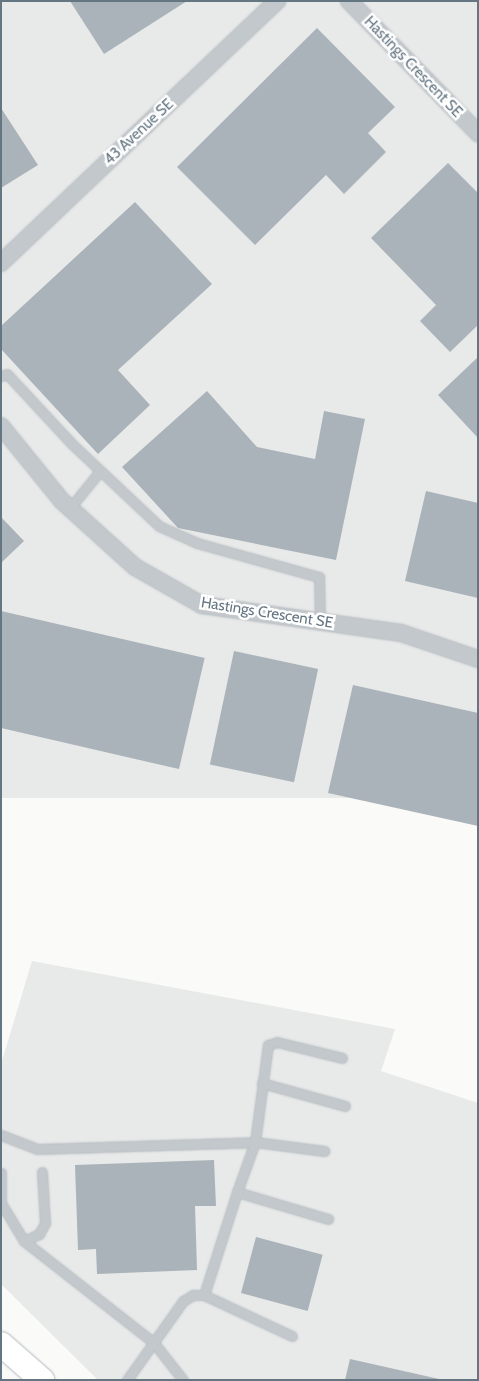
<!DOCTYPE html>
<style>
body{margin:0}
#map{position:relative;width:479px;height:1381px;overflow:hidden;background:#fafaf8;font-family:Cabin,sans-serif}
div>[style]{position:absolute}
.built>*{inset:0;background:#e8e9e9;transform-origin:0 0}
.building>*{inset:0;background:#aab3b9;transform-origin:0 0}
.roads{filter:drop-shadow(0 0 1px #b3babf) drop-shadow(0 0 1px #b3babf)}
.lane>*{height:9px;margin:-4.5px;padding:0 4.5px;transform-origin:4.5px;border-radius:4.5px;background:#c3c8cc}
.street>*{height:16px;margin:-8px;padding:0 8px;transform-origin:8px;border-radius:8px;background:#c3c8cc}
.secondary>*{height:24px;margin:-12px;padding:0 12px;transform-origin:12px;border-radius:12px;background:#fff}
span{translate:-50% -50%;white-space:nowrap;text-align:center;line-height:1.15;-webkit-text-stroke:5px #fff;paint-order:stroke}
.street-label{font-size:15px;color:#657683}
.frame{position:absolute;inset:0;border:2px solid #657683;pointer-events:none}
</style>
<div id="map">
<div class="built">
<div style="left:1px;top:1px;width:477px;height:797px"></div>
<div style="clip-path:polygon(32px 961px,395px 1029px,381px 1071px,478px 1103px,478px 1380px,98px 1380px,1px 1284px,1px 1064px)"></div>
</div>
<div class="building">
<div style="clip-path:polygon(70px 1px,187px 1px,104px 54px)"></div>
<div style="clip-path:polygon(317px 28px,395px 107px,368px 133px,386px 152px,344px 194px,326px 175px,255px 245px,177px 167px)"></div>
<div style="clip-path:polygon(1px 108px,38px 165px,1px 188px)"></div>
<div style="clip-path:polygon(448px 163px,478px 193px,478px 325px,450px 352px,420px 321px,436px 305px,371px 238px)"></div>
<div style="clip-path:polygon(135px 202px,212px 284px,118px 370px,150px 405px,98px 454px,1px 349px,1px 326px)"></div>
<div style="clip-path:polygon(478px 357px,478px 438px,438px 395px)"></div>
<div style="clip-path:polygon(207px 391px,257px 447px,315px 459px,324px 411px,365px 419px,336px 560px,178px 528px,122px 467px)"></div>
<div style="clip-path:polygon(426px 491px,478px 503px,478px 598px,405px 581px)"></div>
<div style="clip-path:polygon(1px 517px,24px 541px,1px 563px)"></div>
<div style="left:1px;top:611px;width:209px;height:114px;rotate:13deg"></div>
<div style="left:234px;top:651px;width:86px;height:116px;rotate:12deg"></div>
<div style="clip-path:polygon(353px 685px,478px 713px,478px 826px,328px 793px)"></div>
<div style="clip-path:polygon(214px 1160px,216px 1206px,195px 1206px,197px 1270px,97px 1274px,96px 1249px,78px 1250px,75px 1165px)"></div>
<div style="left:256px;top:1237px;width:69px;height:58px;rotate:15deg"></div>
<div style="clip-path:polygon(350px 1359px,439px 1379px,439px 1380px,345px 1380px)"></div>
</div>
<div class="roads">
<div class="lane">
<div style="left:1px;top:376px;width:6px;rotate:-18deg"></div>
<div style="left:7px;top:374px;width:96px;rotate:47.1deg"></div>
<div style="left:72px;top:444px;width:120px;rotate:43.3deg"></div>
<div style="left:159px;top:526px;width:42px;rotate:24.1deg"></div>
<div style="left:197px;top:543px;width:127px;rotate:15.6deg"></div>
<div style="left:319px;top:577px;width:45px;rotate:88.7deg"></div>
<div style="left:70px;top:508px;width:48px;rotate:-51deg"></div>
<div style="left:262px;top:1083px;width:86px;rotate:15.5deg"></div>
<div style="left:1px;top:1135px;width:39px;rotate:21deg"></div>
<div style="left:37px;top:1149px;width:218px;rotate:-1.8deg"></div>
<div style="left:255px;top:1142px;width:98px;rotate:-82.4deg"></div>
<div style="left:268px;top:1045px;width:9px;rotate:-18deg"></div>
<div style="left:277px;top:1042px;width:67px;rotate:13.8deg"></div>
<div style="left:1px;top:1173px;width:30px;rotate:90deg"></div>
<div style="left:1px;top:1203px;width:44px;rotate:58.8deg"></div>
<div style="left:24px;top:1241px;width:165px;rotate:38.1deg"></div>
<div style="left:154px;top:1343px;width:47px;rotate:51.9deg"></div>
<div style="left:237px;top:1192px;width:53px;rotate:-70.2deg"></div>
<div style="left:255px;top:1142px;width:70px;rotate:7.4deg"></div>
<div style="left:24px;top:1241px;width:17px;rotate:-25deg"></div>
<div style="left:39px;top:1234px;width:13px;rotate:-61deg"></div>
<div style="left:45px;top:1223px;width:51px;rotate:-93.4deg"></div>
<div style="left:204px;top:1295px;width:108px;rotate:-72.2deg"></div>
<div style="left:237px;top:1192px;width:95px;rotate:16.5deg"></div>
<div style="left:127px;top:1380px;width:97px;rotate:-54.7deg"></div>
<div style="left:183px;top:1301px;width:12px;rotate:-31deg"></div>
<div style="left:193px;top:1295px;width:11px"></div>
<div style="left:204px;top:1295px;width:97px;rotate:25deg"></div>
</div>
<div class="street">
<div style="left:349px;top:1px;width:185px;rotate:45.7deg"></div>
<div style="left:1px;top:263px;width:381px;rotate:-43.5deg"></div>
<div style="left:1px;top:426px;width:97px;rotate:50.9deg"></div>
<div style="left:62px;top:501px;width:98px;rotate:42.1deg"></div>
<div style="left:135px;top:567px;width:77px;rotate:29.6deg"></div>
<div style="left:202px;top:605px;width:201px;rotate:8deg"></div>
<div style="left:401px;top:633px;width:81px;rotate:18.7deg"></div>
</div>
<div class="secondary">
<div style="left:1px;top:1344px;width:55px;rotate:41.3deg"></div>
</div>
</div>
<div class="street-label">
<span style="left:413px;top:67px;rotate:46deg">Hastings Crescent SE</span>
<span style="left:139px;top:132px;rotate:-43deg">43 Avenue SE</span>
<span style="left:267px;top:613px;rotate:9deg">Hastings Crescent SE</span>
</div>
<div class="frame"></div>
</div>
